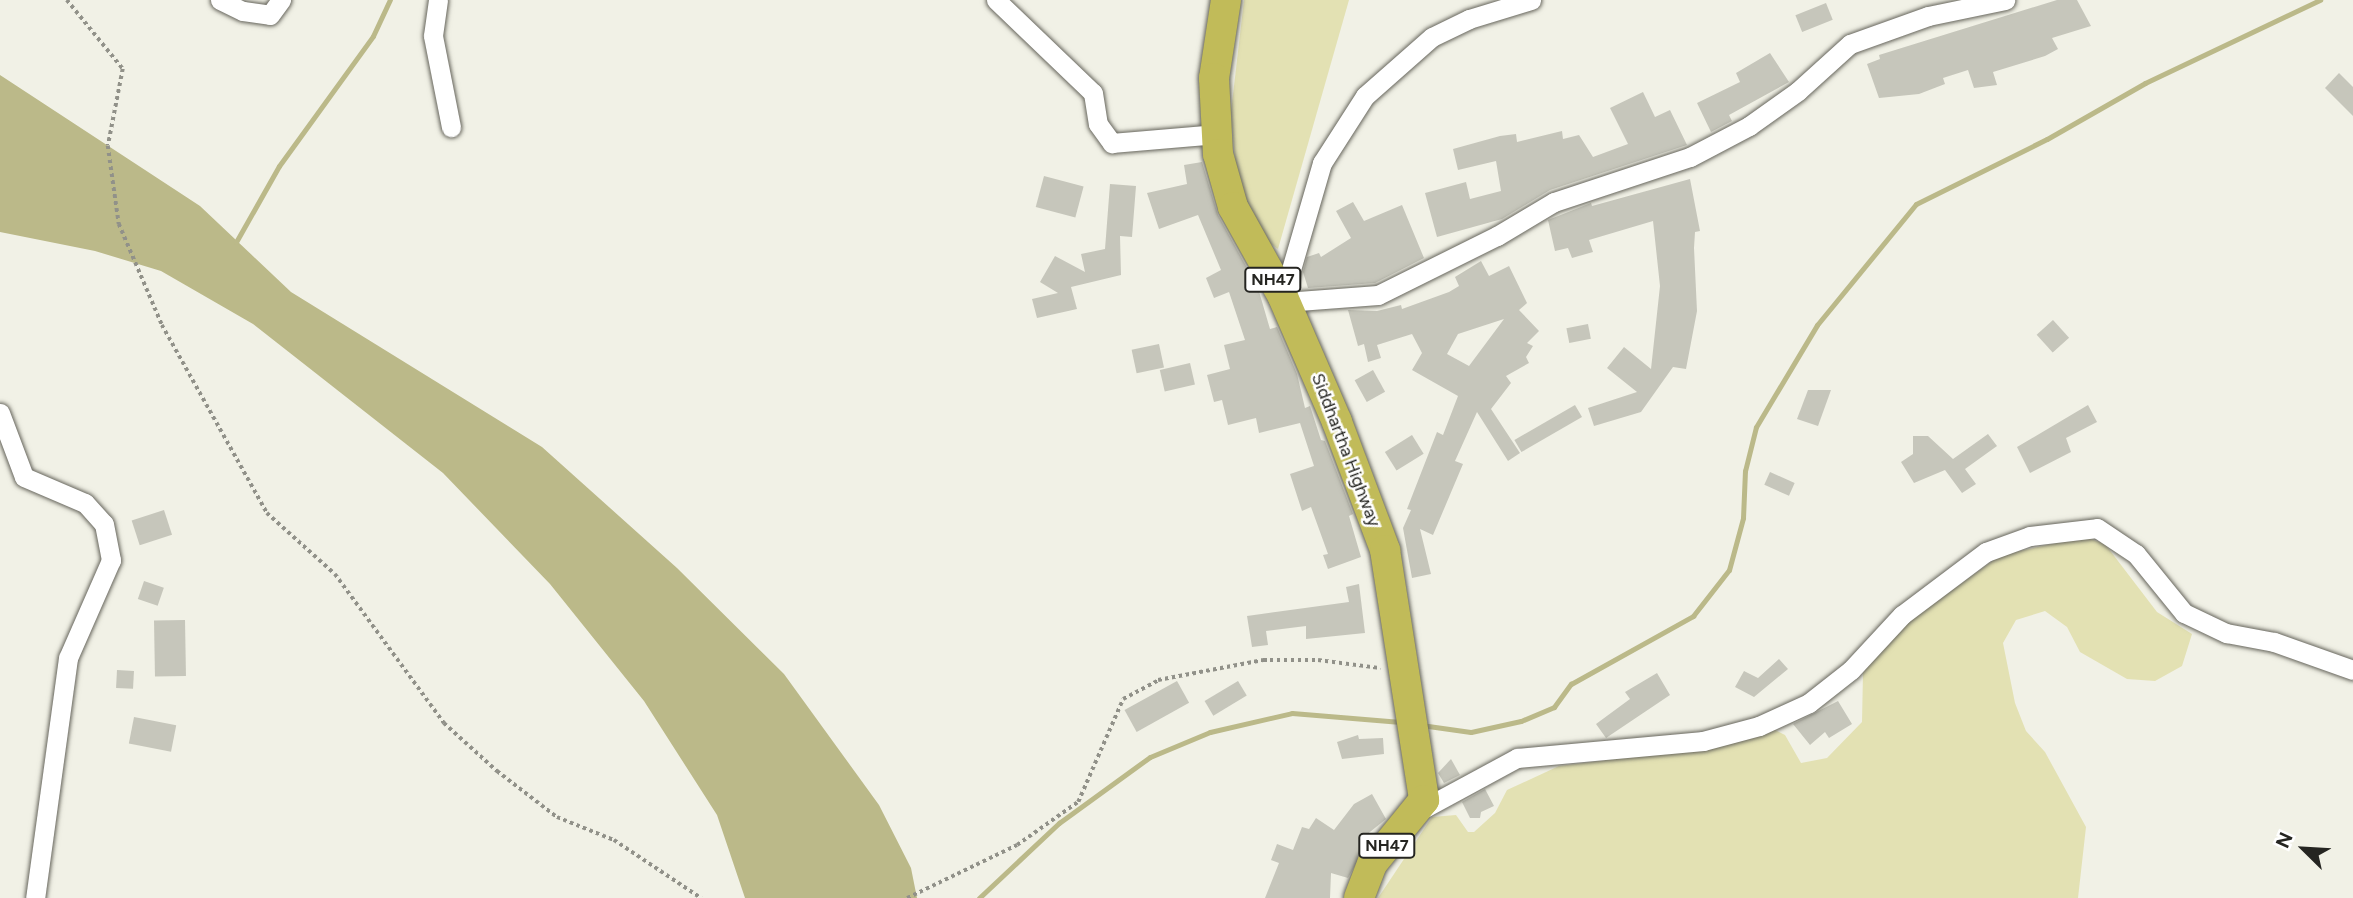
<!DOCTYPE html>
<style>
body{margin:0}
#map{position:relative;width:2353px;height:898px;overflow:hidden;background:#f1f1e6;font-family:Figtree,sans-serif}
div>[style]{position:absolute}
.green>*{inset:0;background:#e3e1b3}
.water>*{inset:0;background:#bbb989}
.stream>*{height:5px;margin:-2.5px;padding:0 2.5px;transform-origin:2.5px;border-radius:2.5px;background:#bbb989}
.building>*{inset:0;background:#c6c6bb;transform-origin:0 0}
.path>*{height:3.5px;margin-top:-1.75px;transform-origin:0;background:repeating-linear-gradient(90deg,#919189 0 3.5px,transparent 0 7px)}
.roads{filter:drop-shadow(0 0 2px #66655c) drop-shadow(0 0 2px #66655c)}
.minor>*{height:19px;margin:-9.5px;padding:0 9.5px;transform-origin:9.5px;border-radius:9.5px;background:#fff}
.highway>*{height:30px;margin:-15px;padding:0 15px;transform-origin:15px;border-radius:15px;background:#c1bb59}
span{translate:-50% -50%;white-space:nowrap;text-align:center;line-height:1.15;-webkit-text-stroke:5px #fff;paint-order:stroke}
.shield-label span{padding:2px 5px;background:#fff;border:2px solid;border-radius:5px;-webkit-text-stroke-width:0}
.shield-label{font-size:16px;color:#252521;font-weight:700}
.street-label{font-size:18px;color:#252521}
.north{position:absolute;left:2269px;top:814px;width:70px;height:70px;-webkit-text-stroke:5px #fff;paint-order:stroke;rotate:294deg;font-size:19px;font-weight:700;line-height:28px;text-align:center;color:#252521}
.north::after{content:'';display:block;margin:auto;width:24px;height:32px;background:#252521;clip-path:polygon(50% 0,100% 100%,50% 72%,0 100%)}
</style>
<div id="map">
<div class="green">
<div style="clip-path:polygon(1244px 0,1349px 0,1278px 249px,1256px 233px,1237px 181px,1231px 112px)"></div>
<div style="clip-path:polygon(2085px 537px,2105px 544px,2157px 612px,2192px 634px,2182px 666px,2155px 681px,2127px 679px,2080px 652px,2067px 627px,2045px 611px,2016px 620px,2003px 643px,2015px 703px,2026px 731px,2045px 752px,2086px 827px,2078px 898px,1378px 898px,1432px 817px,1456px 815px,1468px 832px,1474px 832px,1495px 813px,1507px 790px,1559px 766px,1706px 748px,1773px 729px,1785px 735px,1801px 763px,1827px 758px,1862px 722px,1863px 673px,1888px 636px,2001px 555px)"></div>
</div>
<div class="water">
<div style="clip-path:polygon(0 75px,200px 206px,291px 292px,542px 447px,677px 568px,784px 674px,879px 805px,911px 868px,917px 898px,745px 898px,717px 815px,644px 701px,550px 584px,443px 473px,253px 324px,161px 271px,95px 251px,0 232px)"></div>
</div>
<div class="stream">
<div style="left:236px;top:242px;width:87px;rotate:-60.5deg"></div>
<div style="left:279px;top:166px;width:160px;rotate:-54.1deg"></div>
<div style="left:373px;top:36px;width:40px;rotate:-65deg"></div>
<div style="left:1421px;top:725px;width:50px;rotate:8deg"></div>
<div style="left:1471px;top:732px;width:51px;rotate:-12.4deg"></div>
<div style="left:1521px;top:721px;width:36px;rotate:-23deg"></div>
<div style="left:1554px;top:707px;width:29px;rotate:-54deg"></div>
<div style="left:1571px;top:684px;width:140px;rotate:-29.1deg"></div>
<div style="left:1693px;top:616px;width:58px;rotate:-52deg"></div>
<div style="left:1729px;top:570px;width:54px;rotate:-74.9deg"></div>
<div style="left:1743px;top:518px;width:47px;rotate:-87.6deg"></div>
<div style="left:1745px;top:471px;width:45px;rotate:-76deg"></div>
<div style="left:1756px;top:427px;width:119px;rotate:-59.1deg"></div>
<div style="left:1817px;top:325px;width:156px;rotate:-50.7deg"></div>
<div style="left:1916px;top:204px;width:146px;rotate:-26.4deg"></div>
<div style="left:2047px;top:139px;width:113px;rotate:-29.7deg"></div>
<div style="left:2145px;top:83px;width:194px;rotate:-25.4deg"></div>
<div style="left:979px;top:898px;width:110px;rotate:-43.2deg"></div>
<div style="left:1059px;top:823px;width:112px;rotate:-36deg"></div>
<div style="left:1150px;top:757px;width:65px;rotate:-22.6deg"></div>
<div style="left:1210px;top:732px;width:84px;rotate:-13deg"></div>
<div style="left:1292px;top:713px;width:109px;rotate:4.7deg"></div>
</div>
<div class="building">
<div style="clip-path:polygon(2057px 0,2077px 0,2091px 26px,2052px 38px,2058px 49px,2045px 56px,1993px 72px,1997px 85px,1974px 88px,1968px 70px,1943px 78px,1945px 84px,1919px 94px,1879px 98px,1867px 64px,1880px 59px,1879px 55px)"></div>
<div style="left:1826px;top:3px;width:18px;height:33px;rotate:68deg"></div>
<div style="clip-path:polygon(1770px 53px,1789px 82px,1729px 115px,1732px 121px,1711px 132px,1697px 103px,1740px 82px,1736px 73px)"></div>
<div style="clip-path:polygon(2339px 73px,2353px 87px,2353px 116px,2325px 88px)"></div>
<div style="clip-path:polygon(1643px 92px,1655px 117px,1670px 110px,1687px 145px,1550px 190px,1502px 219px,1437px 237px,1425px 193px,1466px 182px,1470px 199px,1501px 191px,1496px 161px,1458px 170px,1453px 149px,1500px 136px,1516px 134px,1517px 142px,1562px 131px,1563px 139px,1579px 135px,1593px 157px,1628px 144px,1610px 108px)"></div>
<div style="clip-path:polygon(1202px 162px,1218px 215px,1258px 288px,1270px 329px,1277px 327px,1297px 374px,1305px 408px,1310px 406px,1321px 440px,1325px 441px,1353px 514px,1349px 516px,1361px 557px,1328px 569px,1323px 555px,1328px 554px,1311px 507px,1302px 511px,1290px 474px,1314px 466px,1300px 423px,1259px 433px,1256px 418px,1228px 425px,1222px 400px,1214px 402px,1207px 375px,1230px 369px,1224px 345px,1245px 340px,1229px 292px,1214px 298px,1206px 278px,1221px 270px,1198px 215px,1159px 229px,1147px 193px,1187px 184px,1184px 165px)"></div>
<div style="left:1044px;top:176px;width:41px;height:32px;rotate:15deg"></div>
<div style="clip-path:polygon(1690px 179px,1700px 231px,1695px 232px,1694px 248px,1697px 311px,1686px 369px,1673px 367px,1641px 412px,1594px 426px,1588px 408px,1637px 392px,1607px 368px,1624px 347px,1651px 369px,1660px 286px,1653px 221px,1589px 240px,1593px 252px,1572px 258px,1568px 248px,1555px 251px,1548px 220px,1591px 203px,1592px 206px)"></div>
<div style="clip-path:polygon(1110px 184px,1136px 186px,1132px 237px,1120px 236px,1121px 275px,1071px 287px,1077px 309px,1037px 318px,1032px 299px,1058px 293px,1040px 282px,1055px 256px,1085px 272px,1081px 254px,1105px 249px)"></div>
<div style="clip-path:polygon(1353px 202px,1364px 221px,1402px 205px,1424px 258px,1375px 283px,1308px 288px,1303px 272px,1307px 257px,1319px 253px,1321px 257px,1351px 238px,1336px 211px)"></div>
<div style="clip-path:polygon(evenodd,1481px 261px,1489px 276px,1509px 266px,1527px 303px,1519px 310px,1539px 331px,1527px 343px,1533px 346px,1526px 357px,1529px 363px,1506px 376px,1511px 383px,1491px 409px,1520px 453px,1508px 461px,1477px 412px,1455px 461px,1463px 464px,1433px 535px,1420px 529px,1431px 574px,1412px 578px,1403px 528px,1411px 510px,1407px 509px,1437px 432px,1443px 435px,1458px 396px,1412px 370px,1422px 353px,1412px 334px,1377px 345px,1381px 358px,1368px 362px,1364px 344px,1358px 346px,1348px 310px,1377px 311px,1401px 305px,1402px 309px,1449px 292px,1459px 286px,1455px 277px,1481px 261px,1504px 319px,1469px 366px,1447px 354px,1458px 334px,1504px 319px)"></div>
<div style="left:2053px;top:320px;width:24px;height:22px;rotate:48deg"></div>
<div style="left:1588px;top:324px;width:15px;height:22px;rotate:79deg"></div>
<div style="left:1159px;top:344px;width:24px;height:28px;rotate:78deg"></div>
<div style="left:1190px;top:363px;width:22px;height:31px;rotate:77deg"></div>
<div style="left:1373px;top:370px;width:25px;height:21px;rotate:61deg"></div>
<div style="clip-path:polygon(1808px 390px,1831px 390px,1818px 426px,1797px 419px)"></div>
<div style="left:1575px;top:405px;width:14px;height:70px;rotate:60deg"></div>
<div style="clip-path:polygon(2088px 405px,2097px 422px,2066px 438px,2071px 452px,2030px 473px,2017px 447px)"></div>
<div style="clip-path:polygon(1988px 434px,1997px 446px,1965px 469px,1976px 484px,1962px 493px,1945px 470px,1914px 483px,1901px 462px,1913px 454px,1913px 436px,1928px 436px,1953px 459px)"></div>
<div style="left:1412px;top:435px;width:22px;height:32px;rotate:58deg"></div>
<div style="left:1770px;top:472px;width:27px;height:14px;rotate:24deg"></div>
<div style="left:164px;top:510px;width:26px;height:34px;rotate:72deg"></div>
<div style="left:144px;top:581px;width:21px;height:19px;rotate:19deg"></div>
<div style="clip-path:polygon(1359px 584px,1365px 633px,1306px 639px,1306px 626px,1266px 631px,1268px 645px,1252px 647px,1247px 616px,1349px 602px,1346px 587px)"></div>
<div style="left:185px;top:620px;width:56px;height:31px;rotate:89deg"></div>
<div style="clip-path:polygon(1779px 659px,1788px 669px,1754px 697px,1735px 687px,1744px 671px,1758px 678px)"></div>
<div style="left:117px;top:670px;width:17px;height:18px;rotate:3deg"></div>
<div style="clip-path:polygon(1657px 673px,1670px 695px,1606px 738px,1596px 724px,1630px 699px,1625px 692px)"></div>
<div style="left:1177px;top:681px;width:25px;height:60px;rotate:61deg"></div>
<div style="left:1238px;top:681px;width:17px;height:39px;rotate:59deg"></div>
<div style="clip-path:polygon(1838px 701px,1852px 724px,1829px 738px,1825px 732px,1810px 745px,1793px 724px)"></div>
<div style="left:134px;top:717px;width:43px;height:27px;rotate:11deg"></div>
<div style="clip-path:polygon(1358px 735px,1359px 739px,1383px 738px,1384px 754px,1342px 759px,1337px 742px)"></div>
<div style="clip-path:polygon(1451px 759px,1460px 775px,1444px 783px,1438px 773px)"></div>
<div style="clip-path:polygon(1485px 789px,1494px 806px,1481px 812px,1480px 818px,1470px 818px,1462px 802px)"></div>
<div style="clip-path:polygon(1372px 794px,1386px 819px,1365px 836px,1370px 839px,1348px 878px,1331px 873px,1330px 898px,1265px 898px,1279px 863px,1271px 860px,1277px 844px,1293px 850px,1302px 827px,1309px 829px,1316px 818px,1334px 830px,1354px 804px)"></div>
</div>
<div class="path">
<div style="left:67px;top:0;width:89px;rotate:50.9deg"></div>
<div style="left:123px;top:69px;width:78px;rotate:101deg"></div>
<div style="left:108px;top:146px;width:79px;rotate:82deg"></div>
<div style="left:119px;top:224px;width:110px;rotate:66.9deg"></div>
<div style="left:162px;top:325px;width:215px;rotate:60.8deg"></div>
<div style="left:267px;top:513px;width:91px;rotate:41.9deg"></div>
<div style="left:335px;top:574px;width:185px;rotate:53.8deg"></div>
<div style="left:444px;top:723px;width:72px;rotate:42.2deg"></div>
<div style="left:497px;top:771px;width:76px;rotate:37.5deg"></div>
<div style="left:557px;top:817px;width:61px;rotate:22deg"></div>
<div style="left:614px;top:840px;width:105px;rotate:33.7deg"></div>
<div style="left:907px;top:898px;width:122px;rotate:-25.7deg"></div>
<div style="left:1017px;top:845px;width:75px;rotate:-35.2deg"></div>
<div style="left:1078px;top:802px;width:112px;rotate:-66.4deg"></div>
<div style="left:1123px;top:699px;width:40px;rotate:-28deg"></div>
<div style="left:1158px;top:680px;width:107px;rotate:-10.8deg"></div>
<div style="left:1263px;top:660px;width:55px"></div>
<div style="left:1318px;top:660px;width:63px;rotate:7.4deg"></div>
</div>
<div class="roads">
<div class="minor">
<div style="left:220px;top:0;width:25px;rotate:26deg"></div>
<div style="left:243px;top:11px;width:27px;rotate:8deg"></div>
<div style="left:270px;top:15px;width:19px;rotate:-54deg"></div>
<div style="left:438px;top:0;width:36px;rotate:98deg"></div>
<div style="left:433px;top:36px;width:93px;rotate:78.8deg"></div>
<div style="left:996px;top:0;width:134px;rotate:43.8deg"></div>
<div style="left:1093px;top:93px;width:31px;rotate:81deg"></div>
<div style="left:1098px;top:124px;width:24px;rotate:54deg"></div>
<div style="left:1112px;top:143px;width:105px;rotate:-4.9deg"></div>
<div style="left:1283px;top:297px;width:140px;rotate:-73.8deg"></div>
<div style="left:1322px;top:163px;width:80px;rotate:-57.3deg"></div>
<div style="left:1365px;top:96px;width:89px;rotate:-41.4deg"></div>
<div style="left:1432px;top:37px;width:41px;rotate:-25.9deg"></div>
<div style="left:1469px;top:19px;width:65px;rotate:-17deg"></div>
<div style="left:1285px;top:302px;width:93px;rotate:-4.3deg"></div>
<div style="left:1378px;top:295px;width:133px;rotate:-26.4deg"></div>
<div style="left:1497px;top:236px;width:66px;rotate:-30.8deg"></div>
<div style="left:1554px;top:202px;width:143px;rotate:-18.3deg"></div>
<div style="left:1690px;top:157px;width:67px;rotate:-27.7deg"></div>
<div style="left:1749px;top:126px;width:60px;rotate:-35.5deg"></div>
<div style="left:1798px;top:91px;width:70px;rotate:-42.1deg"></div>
<div style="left:1850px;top:44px;width:83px;rotate:-19.7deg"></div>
<div style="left:1928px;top:16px;width:79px;rotate:-11.7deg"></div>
<div style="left:0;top:413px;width:68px;rotate:69.4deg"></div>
<div style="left:24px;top:477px;width:66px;rotate:23.1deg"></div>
<div style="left:85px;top:503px;width:28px;rotate:48deg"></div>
<div style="left:104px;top:524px;width:37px;rotate:79deg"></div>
<div style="left:111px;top:560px;width:107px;rotate:113.7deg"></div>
<div style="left:68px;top:658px;width:242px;rotate:97.8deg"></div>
<div style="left:1417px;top:812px;width:114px;rotate:-28.4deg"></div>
<div style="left:1517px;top:758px;width:187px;rotate:-5.2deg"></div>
<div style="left:1703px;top:741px;width:58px;rotate:-15deg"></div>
<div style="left:1759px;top:726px;width:55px;rotate:-24.7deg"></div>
<div style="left:1809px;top:703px;width:53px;rotate:-38.2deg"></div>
<div style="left:1851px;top:670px;width:75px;rotate:-47.2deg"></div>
<div style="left:1902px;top:615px;width:105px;rotate:-36.9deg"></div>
<div style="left:1986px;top:552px;width:47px;rotate:-20deg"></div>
<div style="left:2030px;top:536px;width:67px;rotate:-6.8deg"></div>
<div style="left:2097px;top:528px;width:47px;rotate:33.7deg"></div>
<div style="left:2136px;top:554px;width:76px;rotate:50.9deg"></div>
<div style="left:2184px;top:613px;width:47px;rotate:25.5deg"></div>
<div style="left:2226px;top:633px;width:49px;rotate:10.6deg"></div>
<div style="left:2274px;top:642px;width:84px;rotate:19.5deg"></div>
</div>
<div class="highway">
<div style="left:1226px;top:0;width:79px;rotate:98.7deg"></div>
<div style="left:1214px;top:78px;width:76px;rotate:87deg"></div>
<div style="left:1218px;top:154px;width:55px;rotate:74.2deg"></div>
<div style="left:1233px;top:207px;width:103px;rotate:60.9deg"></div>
<div style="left:1283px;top:297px;width:136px;rotate:66.6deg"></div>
<div style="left:1337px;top:422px;width:137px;rotate:69.4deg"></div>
<div style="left:1385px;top:550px;width:253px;rotate:81.1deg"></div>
<div style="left:1424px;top:800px;width:82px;rotate:129.1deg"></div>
<div style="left:1372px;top:864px;width:36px;rotate:111deg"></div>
</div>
</div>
<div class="shield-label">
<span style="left:1273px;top:280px">NH47</span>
<span style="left:1387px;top:846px">NH47</span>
</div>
<div class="street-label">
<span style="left:1346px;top:450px;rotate:69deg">Siddhartha Highway</span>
</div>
<div class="north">N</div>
</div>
